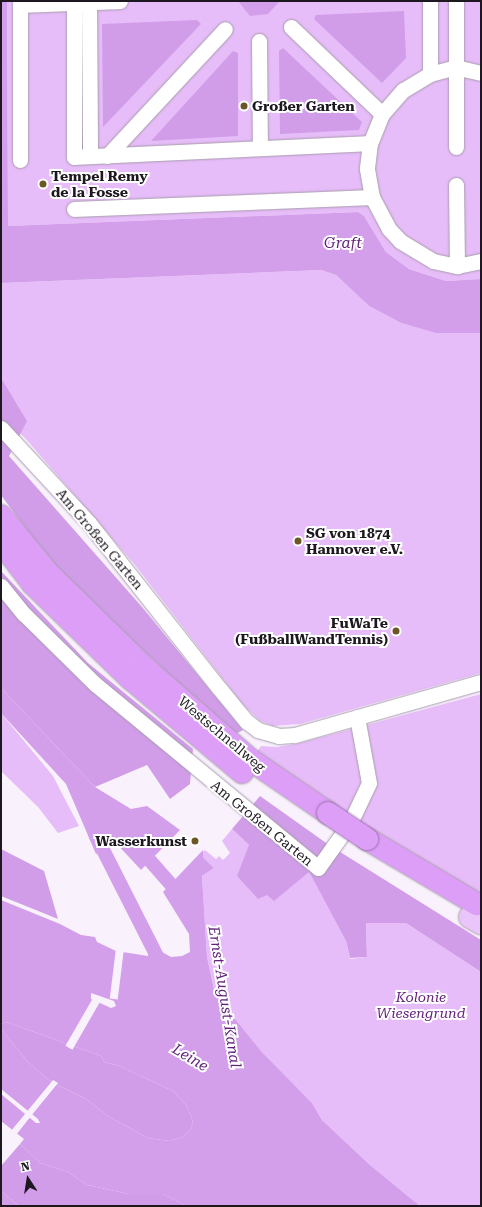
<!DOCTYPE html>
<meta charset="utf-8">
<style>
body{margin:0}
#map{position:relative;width:482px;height:1207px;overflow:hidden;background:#f9f2fd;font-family:"Roboto Serif",serif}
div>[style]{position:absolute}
.green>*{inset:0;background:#e7bdf9}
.forest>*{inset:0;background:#d19de9}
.water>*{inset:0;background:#d39eea}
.pier>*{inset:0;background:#f9f2fd;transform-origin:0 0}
.canal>*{height:14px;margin:-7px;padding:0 7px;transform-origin:7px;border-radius:7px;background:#d39eea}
.roads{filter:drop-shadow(0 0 1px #a99dae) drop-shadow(0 0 1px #a99dae)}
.street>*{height:15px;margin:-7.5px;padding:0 7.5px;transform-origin:7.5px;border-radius:7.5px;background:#fff}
.primary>*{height:22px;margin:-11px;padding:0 11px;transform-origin:11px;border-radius:11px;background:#eac5fa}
.highway>*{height:22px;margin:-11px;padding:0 11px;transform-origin:11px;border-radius:11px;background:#dc9ef7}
.bridges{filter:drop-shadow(0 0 1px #996fab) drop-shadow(0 0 1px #996fab)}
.highway-bridge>*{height:22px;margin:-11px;padding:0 11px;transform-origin:11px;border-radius:11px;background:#dc9ef7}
.dots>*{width:11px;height:11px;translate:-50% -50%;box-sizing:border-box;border:2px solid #fff;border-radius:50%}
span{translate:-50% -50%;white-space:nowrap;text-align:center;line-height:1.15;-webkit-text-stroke:4px #fff;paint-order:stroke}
.poi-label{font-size:14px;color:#1d181f;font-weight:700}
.left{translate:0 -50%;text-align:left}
.right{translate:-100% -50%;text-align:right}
.street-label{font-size:14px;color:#1d181f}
.park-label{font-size:14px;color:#63227b;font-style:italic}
.water-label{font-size:15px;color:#62227a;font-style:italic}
.frame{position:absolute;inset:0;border:2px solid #1d181f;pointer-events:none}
.north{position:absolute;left:8px;top:1159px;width:40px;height:40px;-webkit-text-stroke:3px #fff;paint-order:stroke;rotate:348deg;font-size:11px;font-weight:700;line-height:16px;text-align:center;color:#1d181f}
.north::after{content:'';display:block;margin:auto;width:14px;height:18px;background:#1d181f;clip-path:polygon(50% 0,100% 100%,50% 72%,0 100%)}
</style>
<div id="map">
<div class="green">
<div style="clip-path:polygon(7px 1px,481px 1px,481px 279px,446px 281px,409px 269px,386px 252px,364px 216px,358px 212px,8px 226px)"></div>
<div style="clip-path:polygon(321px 270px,336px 275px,369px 306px,401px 323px,437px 333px,481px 333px,481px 673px,300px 724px,273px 726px,260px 721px,243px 705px,135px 565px,25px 438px,1px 416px,1px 283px)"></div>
<div style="clip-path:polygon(481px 694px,481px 894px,395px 847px,256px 753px,261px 746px,277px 747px,300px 743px)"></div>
<div style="clip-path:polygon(1px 713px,53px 776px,79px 826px,58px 833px,38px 807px,1px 771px)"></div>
<div style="clip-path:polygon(232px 829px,249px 845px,309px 872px,346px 941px,350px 959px,367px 957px,366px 923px,406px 923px,481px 972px,481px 1206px,420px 1206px,370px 1165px,322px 1120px,312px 1103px,261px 1051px,215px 994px,207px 957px,202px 876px,214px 868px,203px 857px,203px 852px,205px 850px,216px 859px,219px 856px,223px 860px,230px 853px,222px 841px)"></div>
</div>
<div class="forest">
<div style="clip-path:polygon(404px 11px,406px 58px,382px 83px,314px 19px,316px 15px)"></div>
<div style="clip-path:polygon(197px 20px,201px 24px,103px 127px,102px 24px)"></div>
<div style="clip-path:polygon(283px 48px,362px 122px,359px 130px,280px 134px,279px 51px)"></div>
<div style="clip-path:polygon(233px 51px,238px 53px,238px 136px,151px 141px)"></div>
<div style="clip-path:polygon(1px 378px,27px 421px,9px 456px,142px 607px,243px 730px,234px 735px,134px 642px,45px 555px,1px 495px)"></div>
<div style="clip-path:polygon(1px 571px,88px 663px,193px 749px,190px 784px,170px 799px,147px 765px,95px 787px,1px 688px)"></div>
<div style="clip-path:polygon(260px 796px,329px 845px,481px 940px,481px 972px,406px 923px,366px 923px,367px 957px,350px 958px,346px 941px,309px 872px,274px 901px,267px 895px,258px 899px,237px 876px,249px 845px,232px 829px)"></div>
<div style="clip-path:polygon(1px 849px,44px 871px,58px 919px,1px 896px)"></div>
<div style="clip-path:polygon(6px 1022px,101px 1056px,104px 1062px,119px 1066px,173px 1091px,186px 1105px,191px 1116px,193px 1123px,190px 1130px,183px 1137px,169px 1141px,148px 1138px,108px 1116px,86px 1099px,50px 1081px,28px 1062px,2px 1030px,2px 1024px)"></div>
<div style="clip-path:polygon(20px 1144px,40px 1163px,68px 1172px,87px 1185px,129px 1194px,163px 1194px,187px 1206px,19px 1206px,1px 1191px,1px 1166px)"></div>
</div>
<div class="water">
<div style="clip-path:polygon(1px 1px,7px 1px,8px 226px,358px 212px,364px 216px,386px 252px,409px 269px,446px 281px,481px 279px,481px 333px,436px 333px,401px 323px,369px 306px,336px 275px,321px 270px,1px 283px)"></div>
<div style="clip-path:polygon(238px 1px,279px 1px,279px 2px,268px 14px,250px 16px)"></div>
<div style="clip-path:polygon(1px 688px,95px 787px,131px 809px,147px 806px,180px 830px,141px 870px,116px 843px,96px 854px,66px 784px,1px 713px)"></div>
<div style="clip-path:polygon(evenodd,203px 850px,203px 857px,214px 868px,202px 876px,207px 957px,215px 994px,261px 1051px,312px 1103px,322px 1120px,370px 1165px,420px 1206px,187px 1206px,163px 1194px,129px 1194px,87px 1185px,68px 1172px,40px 1163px,20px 1144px,24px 1139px,1px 1121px,1px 1094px,36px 1123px,40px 1123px,38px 1119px,1px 1089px,1px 900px,60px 924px,81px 935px,95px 937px,97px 942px,116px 951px,148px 956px,149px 951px,145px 943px,153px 939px,162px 952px,171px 957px,182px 956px,190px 952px,189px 934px,163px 892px,203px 850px,91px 993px,114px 1001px,116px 1006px,111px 1008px,91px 999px,91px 993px,203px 850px,6px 1022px,101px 1056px,104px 1062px,119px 1066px,173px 1091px,186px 1105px,191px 1116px,193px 1123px,190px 1130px,183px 1137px,169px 1141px,148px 1138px,108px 1116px,86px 1099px,50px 1081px,28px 1062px,2px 1030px,2px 1024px,6px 1022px)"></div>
<div style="clip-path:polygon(1px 1191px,19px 1206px,1px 1206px)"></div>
</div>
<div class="pier">
<div style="left:116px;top:948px;width:8px;height:51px;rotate:7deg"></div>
<div style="left:93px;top:998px;width:8px;height:55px;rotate:30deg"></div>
<div style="clip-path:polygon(53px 1080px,58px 1083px,31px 1116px,28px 1114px,31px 1116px,16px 1135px,11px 1131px)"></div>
</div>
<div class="canal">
<div style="left:95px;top:834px;width:139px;rotate:63.1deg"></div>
<div style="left:138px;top:847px;width:67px;rotate:48.7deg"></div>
</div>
<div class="roads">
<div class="street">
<div style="left:74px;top:1px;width:156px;rotate:90deg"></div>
<div style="left:74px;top:157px;width:296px;rotate:-2.7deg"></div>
<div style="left:89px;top:1px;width:155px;rotate:89.6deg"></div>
<div style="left:430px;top:1px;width:73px;rotate:90deg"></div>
<div style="left:456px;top:1px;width:146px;rotate:90deg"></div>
<div style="left:20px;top:5px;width:100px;rotate:-2.3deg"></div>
<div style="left:291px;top:27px;width:126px;rotate:43.7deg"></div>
<div style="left:259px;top:41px;width:107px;rotate:89.5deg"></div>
<div style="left:481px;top:73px;width:26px;rotate:-167deg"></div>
<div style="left:456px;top:67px;width:27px;rotate:165deg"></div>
<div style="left:430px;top:74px;width:31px;rotate:149deg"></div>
<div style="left:403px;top:90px;width:32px;rotate:131deg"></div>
<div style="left:382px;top:114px;width:31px;rotate:112deg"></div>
<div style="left:370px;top:143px;width:26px;rotate:97deg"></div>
<div style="left:367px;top:169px;width:28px;rotate:80deg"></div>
<div style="left:372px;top:197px;width:36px;rotate:62deg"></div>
<div style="left:389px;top:229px;width:16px;rotate:47deg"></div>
<div style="left:400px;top:241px;width:39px;rotate:31deg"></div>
<div style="left:433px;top:261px;width:25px;rotate:12deg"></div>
<div style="left:457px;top:266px;width:25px;rotate:-12deg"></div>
<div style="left:107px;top:156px;width:173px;rotate:-47.1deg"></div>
<div style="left:20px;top:160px;width:159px;rotate:-90deg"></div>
<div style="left:456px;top:185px;width:81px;rotate:89.3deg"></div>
<div style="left:74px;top:209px;width:298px;rotate:-2.3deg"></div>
<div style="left:1px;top:428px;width:129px;rotate:47.2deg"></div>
<div style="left:89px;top:523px;width:210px;rotate:51.8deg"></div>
<div style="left:219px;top:688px;width:43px;rotate:50.7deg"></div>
<div style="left:246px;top:721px;width:15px;rotate:37deg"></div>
<div style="left:258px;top:730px;width:22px;rotate:16deg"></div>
<div style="left:279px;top:736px;width:16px;rotate:-4deg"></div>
<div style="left:295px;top:735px;width:193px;rotate:-15.9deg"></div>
<div style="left:1px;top:586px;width:36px;rotate:51deg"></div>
<div style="left:24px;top:614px;width:100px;rotate:44.6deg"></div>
<div style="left:95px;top:684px;width:289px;rotate:39.5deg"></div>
<div style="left:318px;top:868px;width:55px;rotate:-54.6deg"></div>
<div style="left:350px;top:823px;width:44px;rotate:-64.6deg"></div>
<div style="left:369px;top:783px;width:67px;rotate:-100.3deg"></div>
</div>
<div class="primary">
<div style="left:470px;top:917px;width:13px;rotate:29deg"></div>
</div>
<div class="highway">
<div style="left:1px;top:516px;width:74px;rotate:50.5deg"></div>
<div style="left:48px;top:573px;width:137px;rotate:44.4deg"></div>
<div style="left:146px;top:669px;width:140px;rotate:41deg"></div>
<div style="left:252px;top:761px;width:92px;rotate:34.4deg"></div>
<div style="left:1px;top:542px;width:53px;rotate:52.7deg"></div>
<div style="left:33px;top:584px;width:136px;rotate:44.1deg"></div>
<div style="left:131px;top:679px;width:145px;rotate:40deg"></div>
<div style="left:367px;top:839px;width:128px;rotate:30.6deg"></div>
</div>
</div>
<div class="bridges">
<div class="highway-bridge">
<div style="left:328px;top:813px;width:47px;rotate:33.7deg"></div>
</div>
</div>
<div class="dots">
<div style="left:244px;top:106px;background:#6c5625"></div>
<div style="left:43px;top:184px;background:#6c5625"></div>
<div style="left:298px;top:541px;background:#6c5625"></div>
<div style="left:396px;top:631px;background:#6c5625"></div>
<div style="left:195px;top:841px;background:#6c5625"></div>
</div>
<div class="poi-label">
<span class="left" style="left:252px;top:106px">Großer Garten</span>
<span class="left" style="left:51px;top:184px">Tempel Remy<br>de la Fosse</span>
<span class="left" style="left:306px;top:541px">SG von 1874<br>Hannover e.V.</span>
<span class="right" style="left:388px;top:631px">FuWaTe<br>(FußballWandTennis)</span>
<span class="right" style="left:187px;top:841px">Wasserkunst</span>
</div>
<div class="street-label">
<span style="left:100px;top:539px;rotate:50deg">Am Großen Garten</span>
<span style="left:222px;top:734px;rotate:40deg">Westschnellweg</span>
<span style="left:262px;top:823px;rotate:39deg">Am Großen Garten</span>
</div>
<div class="park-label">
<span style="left:421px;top:1005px">Kolonie<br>Wiesengrund</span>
</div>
<div class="water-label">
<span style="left:343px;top:244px">Graft</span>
<span style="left:224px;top:997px;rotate:81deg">Ernst-August-Kanal</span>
<span style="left:190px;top:1058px;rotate:31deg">Leine</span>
</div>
<div class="frame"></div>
<div class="north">N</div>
</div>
